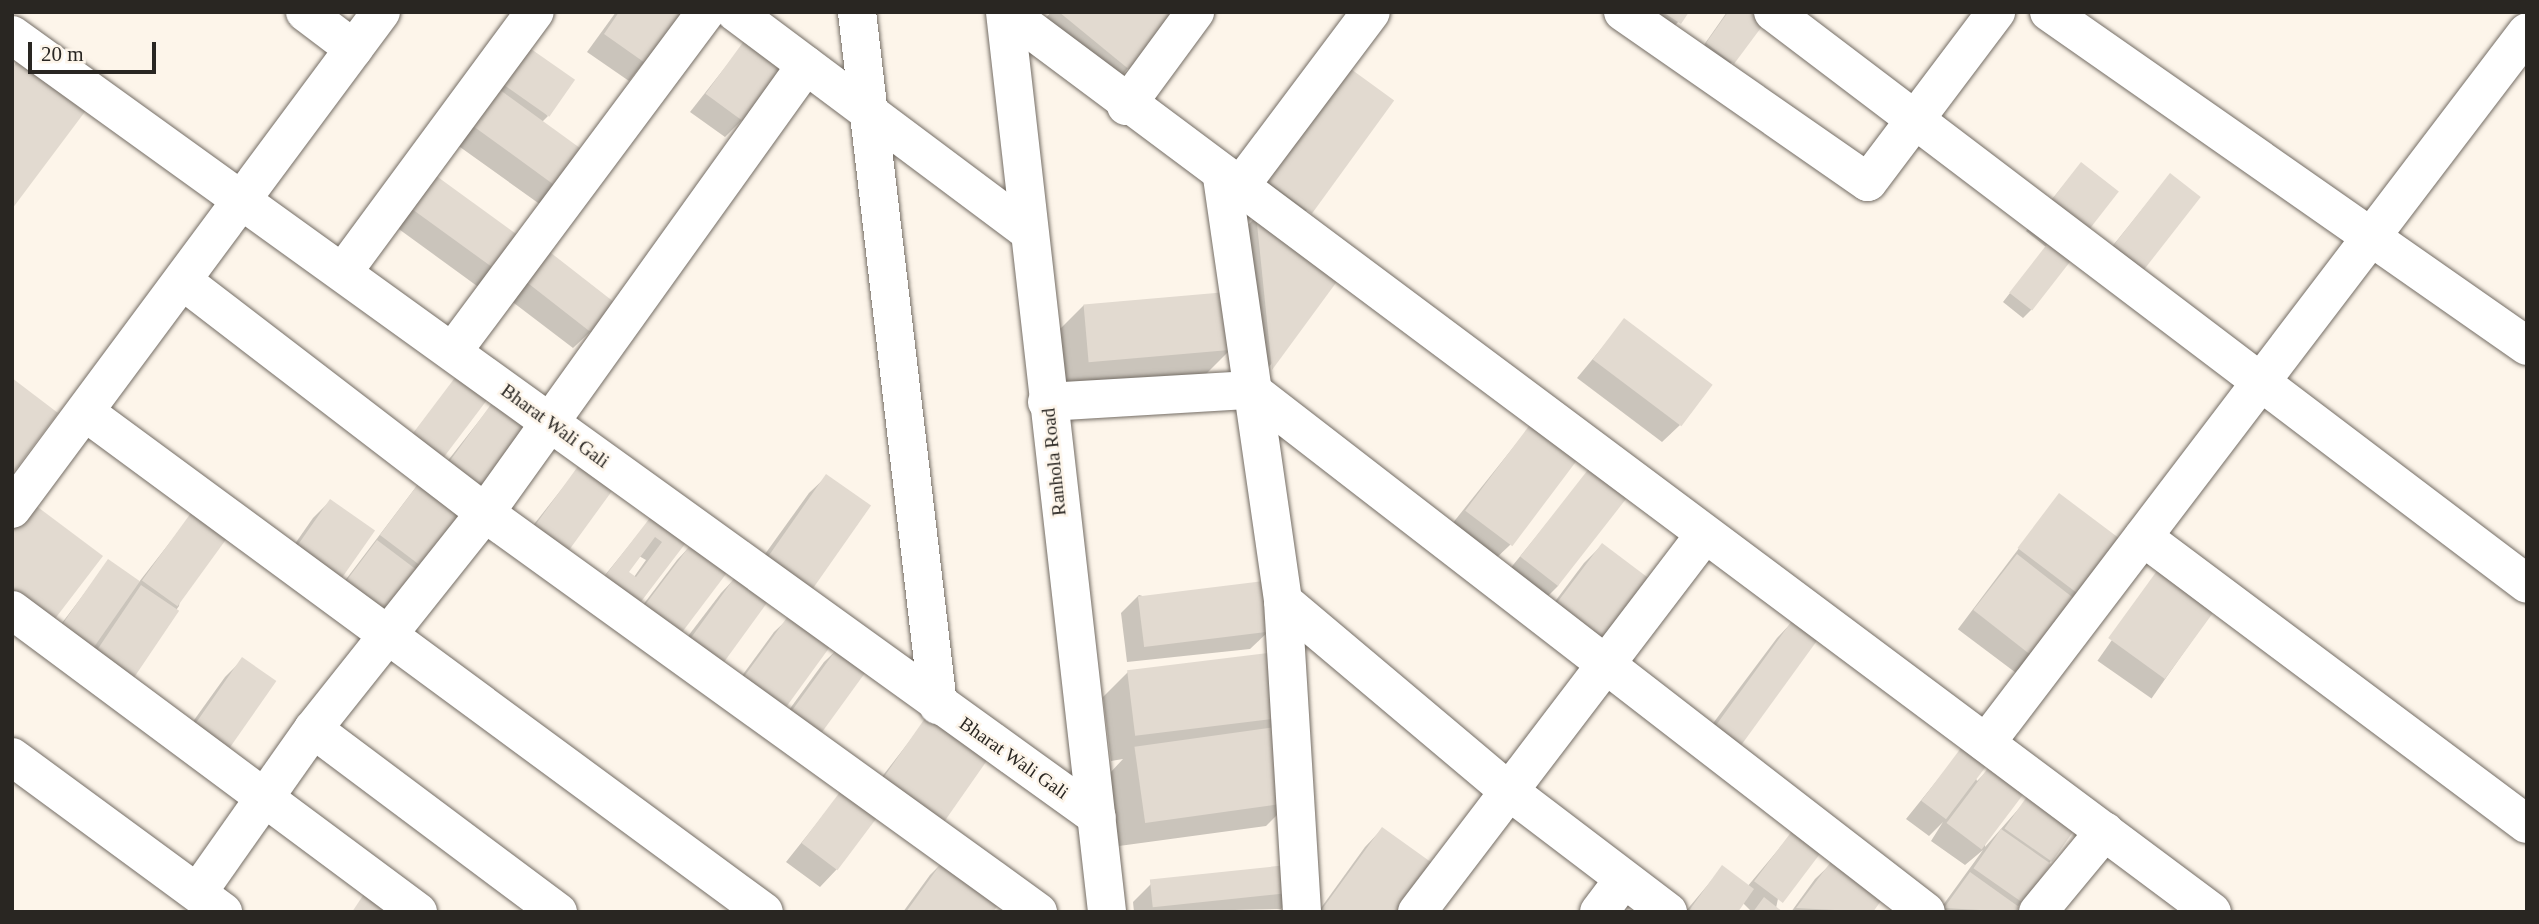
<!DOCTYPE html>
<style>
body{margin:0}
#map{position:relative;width:2539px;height:924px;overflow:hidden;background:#fdf5ea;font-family:"Times New Roman",serif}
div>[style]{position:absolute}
.shadow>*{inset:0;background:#0003;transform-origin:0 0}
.building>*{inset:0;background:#e2dad0;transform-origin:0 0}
.roads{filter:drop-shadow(0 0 2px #746d65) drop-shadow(0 0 2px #746d65)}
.minor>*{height:38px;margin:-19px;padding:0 19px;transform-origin:19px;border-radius:19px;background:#fff}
span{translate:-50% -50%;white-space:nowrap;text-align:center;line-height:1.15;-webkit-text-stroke:5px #fdf5ea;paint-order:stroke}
.street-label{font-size:19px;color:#292622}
.frame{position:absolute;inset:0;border:14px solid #292622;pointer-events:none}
.scale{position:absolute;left:28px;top:42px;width:128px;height:32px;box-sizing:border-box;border:4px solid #292622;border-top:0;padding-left:9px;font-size:21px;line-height:24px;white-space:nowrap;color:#292622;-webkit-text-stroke:5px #fdf5ea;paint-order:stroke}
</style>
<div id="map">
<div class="shadow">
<div style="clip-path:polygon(616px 12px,684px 12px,629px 81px,587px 52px)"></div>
<div style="clip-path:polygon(1051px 12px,1176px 12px,1112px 87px,1038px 27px)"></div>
<div style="clip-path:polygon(1635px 12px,1687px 12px,1662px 40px)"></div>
<div style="clip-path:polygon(1727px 12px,1748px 12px,1761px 25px,1724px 72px,1699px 52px)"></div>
<div style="clip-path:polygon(749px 37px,743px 119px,725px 137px,690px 112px)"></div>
<div style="clip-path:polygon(504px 62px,548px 116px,542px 122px,584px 152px,541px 205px,453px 142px)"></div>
<div style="clip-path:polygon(1319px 91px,1392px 101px,1285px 238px,1338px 277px,1255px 385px,1239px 234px,1257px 216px,1238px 203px)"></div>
<div style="clip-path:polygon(2081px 164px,2032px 309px,2023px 318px,2003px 302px,2046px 247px,2026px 231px)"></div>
<div style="clip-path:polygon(2170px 175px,2143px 269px,2126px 286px,2098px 264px)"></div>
<div style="left:436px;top:177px;width:104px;height:64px;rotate:36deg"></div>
<div style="clip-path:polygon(537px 244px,591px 331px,573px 348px,498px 291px)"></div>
<div style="clip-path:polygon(1084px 305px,1230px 350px,1205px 375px,1064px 385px,1059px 330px)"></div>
<div style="clip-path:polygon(1625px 320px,1680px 425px,1662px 442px,1577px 378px)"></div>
<div style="clip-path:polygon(463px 370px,431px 482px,497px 398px,416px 571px,328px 603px,419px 483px,391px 462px)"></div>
<div style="clip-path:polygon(1532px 424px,1510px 545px,1492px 562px,1448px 529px)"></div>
<div style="clip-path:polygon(584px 461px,542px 574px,512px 552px)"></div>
<div style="clip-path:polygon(1594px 465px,1558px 586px,1541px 603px,1505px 575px)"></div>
<div style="clip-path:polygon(827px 476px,869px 507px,750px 575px,809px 493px)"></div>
<div style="left:2059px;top:495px;width:85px;height:168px;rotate:37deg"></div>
<div style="clip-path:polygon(330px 501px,335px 583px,276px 571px,313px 518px)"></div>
<div style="clip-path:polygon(196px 509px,179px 606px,125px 684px,40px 652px,109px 561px,139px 582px)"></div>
<div style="clip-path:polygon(evenodd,656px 512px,689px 536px,639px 602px,589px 595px,656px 512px,639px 556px,646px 560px,634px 577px,627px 572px,639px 556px)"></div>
<div style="clip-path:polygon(694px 542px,728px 568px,624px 630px,677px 560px)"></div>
<div style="clip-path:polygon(1602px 545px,1648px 580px,1538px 624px,1584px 563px)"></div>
<div style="left:2168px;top:560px;width:66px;height:123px;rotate:35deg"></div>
<div style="clip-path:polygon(738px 575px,768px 598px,669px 661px,721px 593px)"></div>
<div style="clip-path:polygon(1139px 595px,1268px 632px,1250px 649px,1127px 662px,1121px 613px)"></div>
<div style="clip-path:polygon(792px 615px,779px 714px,722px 703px,774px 632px)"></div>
<div style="clip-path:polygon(1794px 620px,1818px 638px,1690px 754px,1777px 638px)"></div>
<div style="clip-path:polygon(842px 645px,868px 665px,770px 736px,824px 662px)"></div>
<div style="clip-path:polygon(1274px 654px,1291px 801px,1266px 826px,1119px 846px,1109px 774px,1123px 759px,1111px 761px,1103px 697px,1128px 672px)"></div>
<div style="clip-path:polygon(242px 660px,273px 682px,174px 748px,225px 677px)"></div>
<div style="clip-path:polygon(929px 716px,876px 816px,837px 869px,820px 887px,786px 862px,849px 783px,867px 796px)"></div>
<div style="clip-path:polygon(1964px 747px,1977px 781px,1991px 767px,1985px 847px,2029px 797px,2074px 829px,2014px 912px,1938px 912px,1983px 850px,1965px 865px,1931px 841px,1943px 822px,1929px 836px,1906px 819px)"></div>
<div style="clip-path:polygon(1382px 829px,1399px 912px,1318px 912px,1365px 847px)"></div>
<div style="clip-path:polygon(1792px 833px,1776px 908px,1781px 912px,1752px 912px,1742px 902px,1735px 912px,1685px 912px,1722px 868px,1747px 887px)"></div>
<div style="clip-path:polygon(947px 858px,991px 912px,903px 912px,930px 875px)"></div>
<div style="clip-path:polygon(1833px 862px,1871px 912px,1791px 912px,1815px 879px)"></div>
<div style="clip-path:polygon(1151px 884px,1298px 891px,1281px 909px,1134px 912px,1133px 902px)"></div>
</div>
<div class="building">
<div style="clip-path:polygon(619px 12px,686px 12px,648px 65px,604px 34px)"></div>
<div style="clip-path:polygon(1059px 12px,1178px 12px,1131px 71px)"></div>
<div style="clip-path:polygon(1663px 12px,1689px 12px,1681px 24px)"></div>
<div style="clip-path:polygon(1728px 12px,1751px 12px,1763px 25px,1734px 64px,1706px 43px)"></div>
<div style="left:749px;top:34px;width:46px;height:74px;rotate:36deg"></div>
<div style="left:521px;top:42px;width:66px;height:45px;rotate:35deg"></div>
<div style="clip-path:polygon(22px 54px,90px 105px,12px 209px,12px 68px)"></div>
<div style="left:1344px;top:64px;width:62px;height:140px;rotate:36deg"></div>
<div style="left:496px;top:87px;width:111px;height:45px;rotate:36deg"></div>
<div style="left:2081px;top:162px;width:48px;height:64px;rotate:38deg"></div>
<div style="left:2170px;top:173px;width:39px;height:92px;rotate:38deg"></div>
<div style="left:435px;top:175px;width:107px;height:41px;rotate:36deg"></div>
<div style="clip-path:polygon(1256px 214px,1341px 276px,1272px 370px)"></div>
<div style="left:537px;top:242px;width:98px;height:38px;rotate:38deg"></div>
<div style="left:2048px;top:243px;width:29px;height:63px;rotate:38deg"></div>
<div style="left:1227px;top:292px;width:58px;height:144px;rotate:85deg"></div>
<div style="left:1624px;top:318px;width:111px;height:52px;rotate:37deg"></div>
<div style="left:463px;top:367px;width:39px;height:95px;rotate:37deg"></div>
<div style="clip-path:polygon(12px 378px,58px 413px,12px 474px)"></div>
<div style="left:497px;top:396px;width:41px;height:92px;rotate:36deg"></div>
<div style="left:1532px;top:422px;width:59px;height:111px;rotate:37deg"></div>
<div style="left:584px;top:458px;width:42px;height:94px;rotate:36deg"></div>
<div style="left:1594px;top:462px;width:48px;height:120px;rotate:38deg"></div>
<div style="left:826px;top:474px;width:55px;height:102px;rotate:35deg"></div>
<div style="left:425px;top:475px;width:54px;height:75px;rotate:37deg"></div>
<div style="left:2059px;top:493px;width:89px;height:69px;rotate:37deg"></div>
<div style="left:330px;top:499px;width:55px;height:65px;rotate:35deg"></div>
<div style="clip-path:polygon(31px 502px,103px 556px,51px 624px,12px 595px,12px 527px)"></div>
<div style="left:196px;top:506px;width:44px;height:92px;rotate:36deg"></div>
<div style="clip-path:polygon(evenodd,656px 510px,691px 536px,640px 603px,605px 576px,656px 510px,655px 537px,662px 542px,636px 577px,629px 572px,655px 537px)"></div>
<div style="left:377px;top:540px;width:55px;height:56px;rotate:37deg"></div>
<div style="left:694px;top:540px;width:46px;height:89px;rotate:37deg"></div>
<div style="left:1602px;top:543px;width:61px;height:78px;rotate:37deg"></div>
<div style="left:2017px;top:554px;width:83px;height:71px;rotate:38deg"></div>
<div style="left:2167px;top:557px;width:70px;height:100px;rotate:36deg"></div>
<div style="left:108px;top:559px;width:39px;height:91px;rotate:35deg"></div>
<div style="left:738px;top:573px;width:41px;height:87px;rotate:36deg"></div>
<div style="left:1264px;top:581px;width:51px;height:127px;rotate:83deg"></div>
<div style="left:141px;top:585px;width:46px;height:90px;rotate:34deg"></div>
<div style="left:791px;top:612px;width:52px;height:89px;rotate:36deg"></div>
<div style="left:1794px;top:618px;width:32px;height:146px;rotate:36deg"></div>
<div style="left:841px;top:643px;width:37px;height:92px;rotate:36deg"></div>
<div style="left:1276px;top:652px;width:66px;height:150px;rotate:83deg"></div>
<div style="left:242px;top:657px;width:42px;height:89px;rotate:35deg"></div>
<div style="left:928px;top:714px;width:75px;height:89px;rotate:35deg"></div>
<div style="left:1282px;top:726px;width:77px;height:149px;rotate:82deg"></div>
<div style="left:1964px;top:744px;width:31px;height:71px;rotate:37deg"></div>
<div style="left:1991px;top:764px;width:44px;height:74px;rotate:37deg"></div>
<div style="left:849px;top:780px;width:45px;height:79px;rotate:37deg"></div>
<div style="left:2028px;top:795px;width:58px;height:41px;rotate:35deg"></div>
<div style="clip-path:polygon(1382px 827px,1435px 865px,1401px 912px,1320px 912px)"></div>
<div style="left:2001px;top:829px;width:61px;height:48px;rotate:35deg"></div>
<div style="left:1792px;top:831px;width:36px;height:63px;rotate:37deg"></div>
<div style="clip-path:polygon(947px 855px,1004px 897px,993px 912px,906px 912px)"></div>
<div style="clip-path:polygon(1833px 859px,1883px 898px,1873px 912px,1796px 908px)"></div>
<div style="left:1297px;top:864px;width:28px;height:148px;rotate:84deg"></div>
<div style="clip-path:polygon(1722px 865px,1754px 889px,1738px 912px,1688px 912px)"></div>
<div style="clip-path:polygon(1970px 872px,2019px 907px,2016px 912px,1944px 908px)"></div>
<div style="clip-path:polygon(364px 894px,386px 912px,352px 912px)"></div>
<div style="clip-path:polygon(1764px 897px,1783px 912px,1753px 912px)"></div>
</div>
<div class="roads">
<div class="minor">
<div style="left:305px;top:12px;width:61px;rotate:37.1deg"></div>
<div style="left:735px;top:12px;width:366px;rotate:36.8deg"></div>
<div style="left:857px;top:12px;width:698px;rotate:83.33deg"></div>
<div style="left:1005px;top:12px;width:906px;rotate:83.53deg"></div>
<div style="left:1007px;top:12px;width:1504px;rotate:36.76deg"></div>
<div style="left:1623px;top:12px;width:298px;rotate:34.8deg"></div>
<div style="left:1868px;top:182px;width:213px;rotate:-53deg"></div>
<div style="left:1773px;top:12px;width:946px;rotate:37.18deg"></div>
<div style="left:2049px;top:12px;width:583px;rotate:34.94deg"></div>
<div style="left:12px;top:35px;width:1337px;rotate:35.78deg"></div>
<div style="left:1126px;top:106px;width:117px;rotate:-53.7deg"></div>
<div style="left:1222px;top:177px;width:428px;rotate:81.8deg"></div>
<div style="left:1283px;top:601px;width:312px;rotate:86.5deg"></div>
<div style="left:1238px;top:189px;width:221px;rotate:-53.1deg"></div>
<div style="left:343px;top:272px;width:323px;rotate:-53.6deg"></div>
<div style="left:183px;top:281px;width:381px;rotate:37.5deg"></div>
<div style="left:485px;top:513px;width:682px;rotate:35.81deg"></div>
<div style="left:453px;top:351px;width:423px;rotate:-53.3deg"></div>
<div style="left:1047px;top:402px;width:204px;rotate:-3.4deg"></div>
<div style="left:1251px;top:390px;width:853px;rotate:37.72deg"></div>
<div style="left:85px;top:412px;width:843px;rotate:36.37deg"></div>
<div style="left:12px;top:509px;width:619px;rotate:-53.41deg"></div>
<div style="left:2143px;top:537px;width:479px;rotate:36.8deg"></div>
<div style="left:1283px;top:601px;width:295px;rotate:40.1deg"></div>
<div style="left:1509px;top:791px;width:200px;rotate:37.3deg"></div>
<div style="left:12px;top:610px;width:506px;rotate:36.64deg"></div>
<div style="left:313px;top:729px;width:306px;rotate:36.8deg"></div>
<div style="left:1986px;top:743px;width:893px;rotate:-52.73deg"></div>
<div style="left:12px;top:757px;width:262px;rotate:36.3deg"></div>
<div style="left:198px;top:892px;width:199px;rotate:-54.8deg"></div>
<div style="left:313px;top:729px;width:276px;rotate:-51.5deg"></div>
<div style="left:485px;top:513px;width:551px;rotate:-54.38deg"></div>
<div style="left:1417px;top:912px;width:474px;rotate:-52.7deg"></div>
<div style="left:1599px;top:912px;width:41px;rotate:-52.9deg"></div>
<div style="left:2038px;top:912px;width:105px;rotate:-50.4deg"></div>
</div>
</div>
<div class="street-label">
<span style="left:555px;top:426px;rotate:36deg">Bharat Wali Gali</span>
<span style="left:1054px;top:462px;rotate:-96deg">Ranhola Road</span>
<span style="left:1014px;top:758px;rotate:35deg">Bharat Wali Gali</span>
</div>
<div class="frame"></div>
<div class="scale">20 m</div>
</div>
